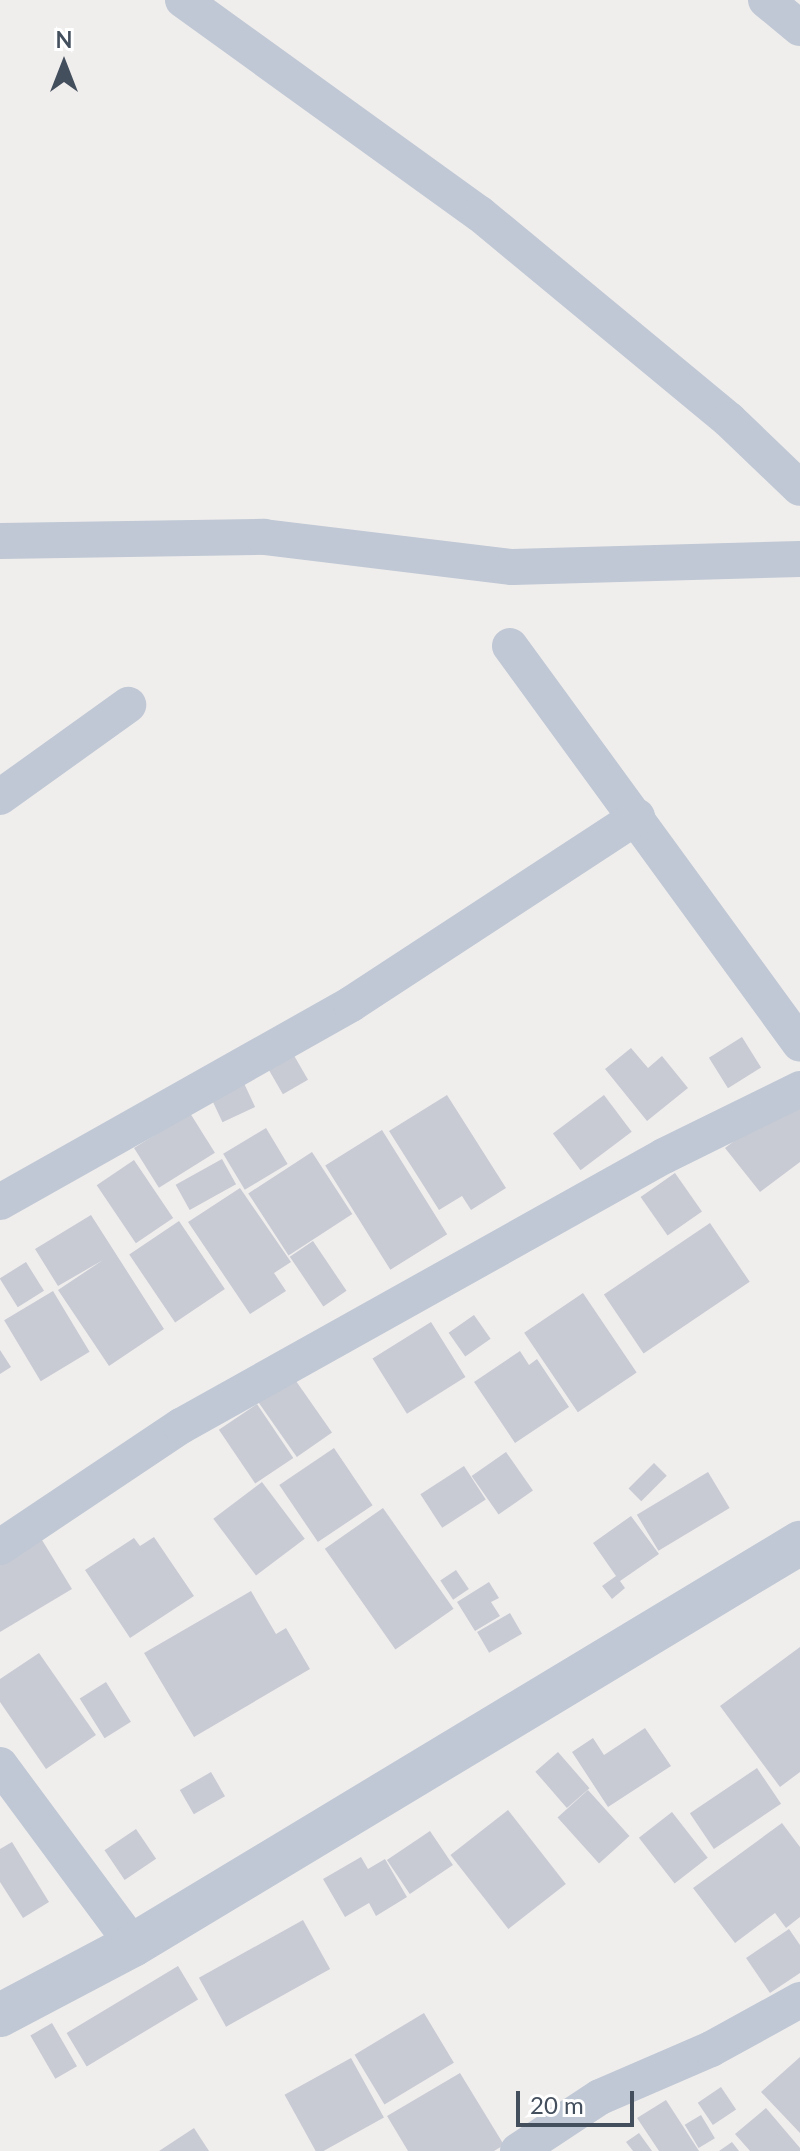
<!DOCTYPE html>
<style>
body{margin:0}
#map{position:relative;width:800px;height:2151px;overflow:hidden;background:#f0eded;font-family:Lato,sans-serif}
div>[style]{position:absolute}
.building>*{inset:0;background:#c8cbd4;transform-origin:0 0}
.minor>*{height:36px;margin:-18px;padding:0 18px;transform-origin:18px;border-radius:18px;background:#bfc8d4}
.tertiary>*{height:44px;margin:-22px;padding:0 22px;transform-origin:22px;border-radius:22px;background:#bfc8d4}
span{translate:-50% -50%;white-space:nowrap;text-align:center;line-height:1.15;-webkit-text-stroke:7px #fff;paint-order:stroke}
.north{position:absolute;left:24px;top:24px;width:80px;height:80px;-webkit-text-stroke:6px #fff;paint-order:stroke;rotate:0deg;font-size:22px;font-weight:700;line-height:32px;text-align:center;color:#444f5d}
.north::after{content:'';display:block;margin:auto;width:28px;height:36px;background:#444f5d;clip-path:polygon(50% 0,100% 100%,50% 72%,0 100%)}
.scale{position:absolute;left:516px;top:2091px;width:118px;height:36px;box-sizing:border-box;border:4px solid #444f5d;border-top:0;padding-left:10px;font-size:24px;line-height:28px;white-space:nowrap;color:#444f5d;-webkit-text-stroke:6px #fff;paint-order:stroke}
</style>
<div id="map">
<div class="building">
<div style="left:742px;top:1037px;width:36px;height:39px;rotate:58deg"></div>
<div style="clip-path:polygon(631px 1048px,648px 1068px,662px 1056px,688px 1088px,647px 1121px,605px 1069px)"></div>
<div style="left:292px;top:1052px;width:32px;height:29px;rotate:60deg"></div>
<div style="left:242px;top:1079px;width:31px;height:36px;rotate:65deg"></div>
<div style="clip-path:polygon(447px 1095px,506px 1188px,471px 1210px,462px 1196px,439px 1210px,389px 1131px)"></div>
<div style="left:604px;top:1095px;width:46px;height:64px;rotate:53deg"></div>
<div style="clip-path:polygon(792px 1097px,800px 1106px,800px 1162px,760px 1192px,725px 1148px)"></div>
<div style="left:190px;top:1113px;width:47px;height:66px;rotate:58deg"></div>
<div style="left:266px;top:1128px;width:42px;height:50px;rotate:59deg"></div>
<div style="left:382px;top:1130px;width:123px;height:67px;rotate:58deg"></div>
<div style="left:312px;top:1152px;width:74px;height:76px;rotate:57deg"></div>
<div style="left:222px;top:1159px;width:29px;height:53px;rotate:61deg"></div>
<div style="left:134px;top:1160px;width:70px;height:45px;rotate:56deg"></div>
<div style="left:675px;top:1173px;width:47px;height:42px;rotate:55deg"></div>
<div style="clip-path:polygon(240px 1188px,291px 1262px,274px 1273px,286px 1291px,250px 1314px,188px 1222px)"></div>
<div style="clip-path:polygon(91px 1215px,164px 1329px,109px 1366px,58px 1290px,103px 1260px,58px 1286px,35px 1249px)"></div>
<div style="left:179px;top:1221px;width:82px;height:60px;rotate:56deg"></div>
<div style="left:710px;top:1223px;width:71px;height:128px;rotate:56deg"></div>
<div style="left:313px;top:1241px;width:60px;height:28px;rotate:56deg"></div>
<div style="left:26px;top:1262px;width:34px;height:31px;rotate:58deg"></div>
<div style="left:53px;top:1291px;width:71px;height:57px;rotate:59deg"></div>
<div style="left:583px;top:1293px;width:96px;height:71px;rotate:56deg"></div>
<div style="left:474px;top:1315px;width:29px;height:31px;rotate:55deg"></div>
<div style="left:431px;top:1322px;width:65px;height:69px;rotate:58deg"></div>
<div style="clip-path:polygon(0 1350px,11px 1367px,0 1374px)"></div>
<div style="clip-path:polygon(520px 1351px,529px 1365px,537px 1359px,569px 1407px,515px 1443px,474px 1382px)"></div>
<div style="left:289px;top:1371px;width:75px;height:43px;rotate:55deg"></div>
<div style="left:257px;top:1404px;width:65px;height:46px;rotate:56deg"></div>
<div style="left:334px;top:1448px;width:69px;height:66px;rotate:56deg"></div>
<div style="left:506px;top:1452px;width:47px;height:42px;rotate:55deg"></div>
<div style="left:654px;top:1463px;width:18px;height:36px;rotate:45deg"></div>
<div style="left:464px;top:1466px;width:40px;height:52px;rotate:57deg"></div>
<div style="left:708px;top:1472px;width:42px;height:83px;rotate:59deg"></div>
<div style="left:262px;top:1482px;width:71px;height:61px;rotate:53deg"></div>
<div style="left:383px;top:1508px;width:123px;height:71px;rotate:55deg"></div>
<div style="clip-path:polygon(631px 1516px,659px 1554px,620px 1581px,625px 1588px,612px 1599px,602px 1586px,616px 1576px,593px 1543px)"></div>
<div style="clip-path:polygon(154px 1537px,194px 1596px,130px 1638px,85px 1570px,134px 1538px,140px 1546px)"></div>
<div style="clip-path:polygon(42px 1540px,72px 1589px,0 1632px,0 1565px)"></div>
<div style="left:456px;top:1570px;width:23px;height:19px;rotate:56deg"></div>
<div style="clip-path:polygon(489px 1582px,499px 1598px,491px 1602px,500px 1616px,475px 1631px,457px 1602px)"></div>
<div style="clip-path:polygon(251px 1591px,276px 1634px,286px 1628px,310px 1669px,194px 1737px,144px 1653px)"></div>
<div style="left:510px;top:1613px;width:24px;height:38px;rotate:60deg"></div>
<div style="clip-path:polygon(800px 1647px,800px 1772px,780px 1787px,720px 1706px)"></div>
<div style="clip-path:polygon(39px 1653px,96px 1735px,46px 1769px,0 1702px,0 1679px)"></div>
<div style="left:106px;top:1682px;width:47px;height:31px;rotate:58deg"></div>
<div style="clip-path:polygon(645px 1728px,671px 1766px,608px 1807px,572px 1752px,593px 1738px,604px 1755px)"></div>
<div style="left:558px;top:1752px;width:48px;height:30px;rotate:49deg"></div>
<div style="left:757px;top:1768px;width:43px;height:81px;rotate:56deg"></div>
<div style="left:211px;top:1772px;width:28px;height:36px;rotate:60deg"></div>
<div style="left:588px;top:1790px;width:62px;height:41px;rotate:48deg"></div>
<div style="left:508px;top:1810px;width:94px;height:73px;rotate:52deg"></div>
<div style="left:672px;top:1812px;width:58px;height:42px;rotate:52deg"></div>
<div style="clip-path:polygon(782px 1823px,800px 1847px,800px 1917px,786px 1928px,775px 1913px,735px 1943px,693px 1888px)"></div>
<div style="left:136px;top:1829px;width:36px;height:38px;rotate:56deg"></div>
<div style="left:430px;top:1831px;width:41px;height:52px;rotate:56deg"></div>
<div style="clip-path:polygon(12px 1842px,49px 1902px,23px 1918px,0 1882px,0 1849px)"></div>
<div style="clip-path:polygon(361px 1857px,368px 1869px,385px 1859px,407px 1897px,376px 1916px,369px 1903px,345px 1917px,323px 1879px)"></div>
<div style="left:303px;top:1920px;width:56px;height:119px;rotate:61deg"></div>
<div style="clip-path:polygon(789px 1929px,800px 1945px,800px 1973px,770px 1993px,746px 1958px)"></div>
<div style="left:178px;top:1966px;width:39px;height:130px;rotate:59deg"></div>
<div style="left:424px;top:2013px;width:58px;height:81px;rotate:59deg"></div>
<div style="left:52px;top:2023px;width:50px;height:25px;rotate:60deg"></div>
<div style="clip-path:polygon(800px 2057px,800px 2133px,761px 2092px)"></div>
<div style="left:351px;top:2058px;width:68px;height:76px;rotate:61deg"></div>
<div style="clip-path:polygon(460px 2073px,504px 2145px,494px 2151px,408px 2151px,387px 2116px)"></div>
<div style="left:721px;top:2087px;width:27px;height:28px;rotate:56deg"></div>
<div style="clip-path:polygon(666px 2100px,699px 2151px,659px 2151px,637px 2118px)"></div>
<div style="clip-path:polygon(766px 2108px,800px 2148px,800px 2151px,750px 2151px,735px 2134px)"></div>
<div style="left:701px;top:2115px;width:27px;height:19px;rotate:59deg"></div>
<div style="clip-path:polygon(194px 2128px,209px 2151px,159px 2151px)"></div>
<div style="clip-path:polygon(639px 2133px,652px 2151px,633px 2151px,626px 2142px)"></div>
<div style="clip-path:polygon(732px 2142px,739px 2151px,719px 2151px)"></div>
</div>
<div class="minor">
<div style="left:183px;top:0;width:366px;rotate:35.8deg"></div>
<div style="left:480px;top:214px;width:323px;rotate:39.6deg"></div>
<div style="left:729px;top:420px;width:98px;rotate:43.8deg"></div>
<div style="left:766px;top:0;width:44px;rotate:39.5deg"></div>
<div style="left:0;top:541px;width:264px;rotate:-0.9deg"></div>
<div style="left:264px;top:537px;width:250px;rotate:6.9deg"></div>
<div style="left:512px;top:567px;width:288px;rotate:-1.6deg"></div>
<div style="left:510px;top:646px;width:492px;rotate:53.9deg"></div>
<div style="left:0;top:797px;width:158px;rotate:-35.7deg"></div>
<div style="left:0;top:1202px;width:403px;rotate:-29.4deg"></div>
<div style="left:351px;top:1004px;width:342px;rotate:-33.2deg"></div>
<div style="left:0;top:1547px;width:218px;rotate:-33.8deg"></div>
<div style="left:181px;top:1426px;width:553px;rotate:-29.21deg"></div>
<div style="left:664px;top:1156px;width:152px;rotate:-26.2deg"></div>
<div style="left:0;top:1765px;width:224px;rotate:53.5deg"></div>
<div style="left:518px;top:2151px;width:98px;rotate:-33.4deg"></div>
<div style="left:600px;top:2097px;width:121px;rotate:-23.4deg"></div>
<div style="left:711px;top:2049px;width:102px;rotate:-28.8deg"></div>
</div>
<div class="tertiary">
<div style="left:0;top:2015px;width:150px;rotate:-27.8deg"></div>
<div style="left:133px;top:1945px;width:779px;rotate:-31.08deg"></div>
</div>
<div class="north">N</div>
<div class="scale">20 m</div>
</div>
